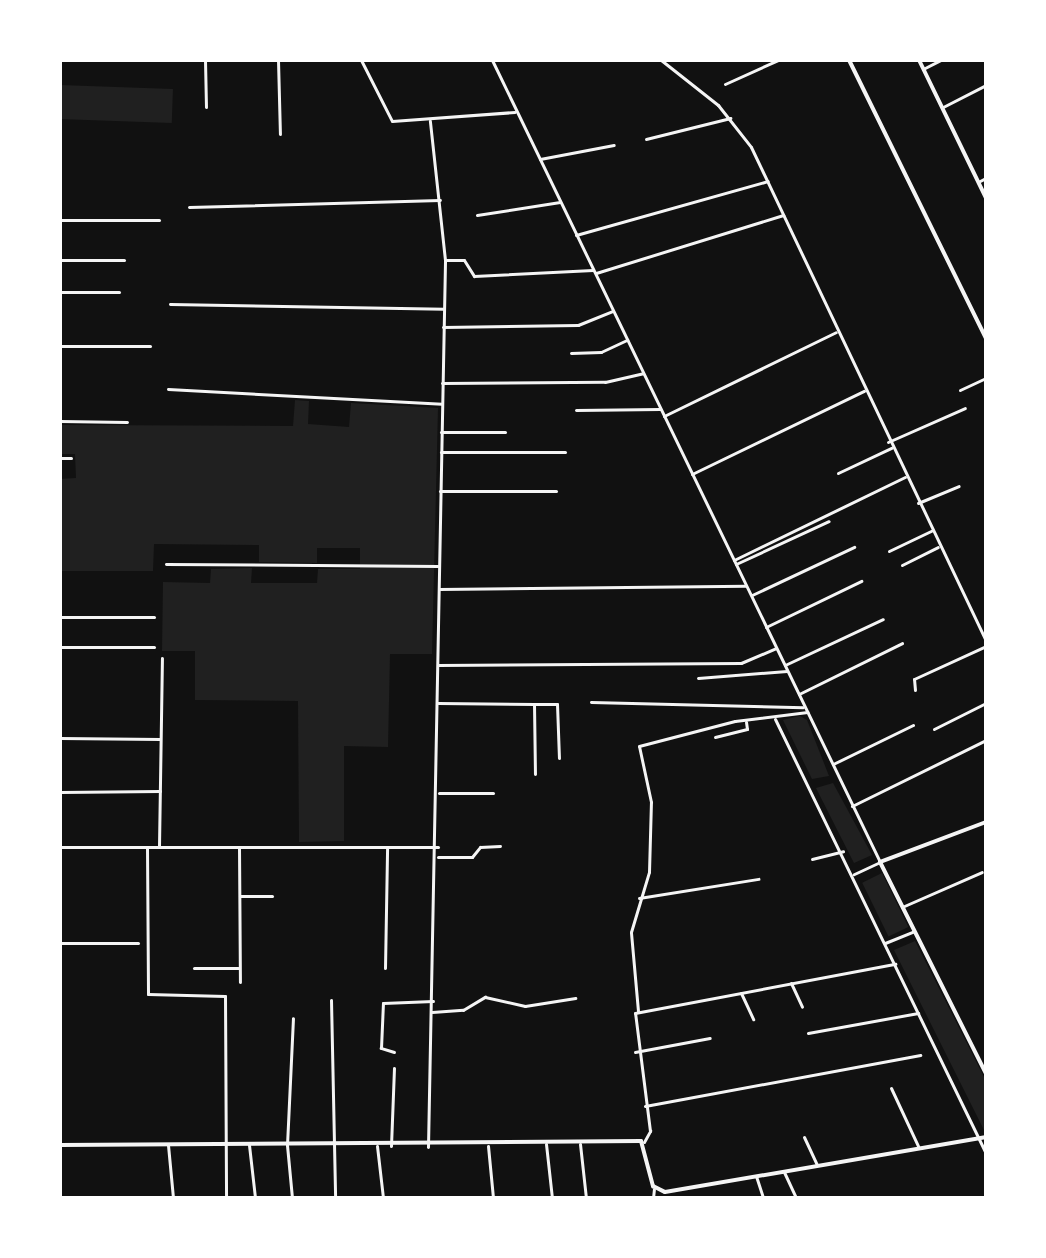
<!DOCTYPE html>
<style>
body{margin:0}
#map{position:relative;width:1046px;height:1258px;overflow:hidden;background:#111;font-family:"Roboto Condensed",sans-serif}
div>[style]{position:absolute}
.green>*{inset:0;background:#202020;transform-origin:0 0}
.minor>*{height:3px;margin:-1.5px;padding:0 1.5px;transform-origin:1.5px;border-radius:1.5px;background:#f5f5f5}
.tertiary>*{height:4px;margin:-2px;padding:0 2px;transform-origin:2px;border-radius:2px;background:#f5f5f5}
span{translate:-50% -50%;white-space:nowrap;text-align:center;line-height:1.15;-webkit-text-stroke:8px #fff;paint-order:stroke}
.frame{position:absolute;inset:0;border:62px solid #fff;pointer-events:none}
</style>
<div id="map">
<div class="green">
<div style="left:60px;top:85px;width:113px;height:34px;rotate:2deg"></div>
<div style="clip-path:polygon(295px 400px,309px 401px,308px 424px,349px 427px,351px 403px,438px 408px,432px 654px,390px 654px,388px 747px,344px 746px,344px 841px,299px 842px,298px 701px,195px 700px,195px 651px,162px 651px,163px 582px,210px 583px,211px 569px,252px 568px,251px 583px,317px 583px,318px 569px,360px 569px,360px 548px,317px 548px,317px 563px,259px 562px,259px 545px,154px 544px,153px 571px,60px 571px,60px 479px,76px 478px,75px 454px,60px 454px,60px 425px,293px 426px)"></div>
<div style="clip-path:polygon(800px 716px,807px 720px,829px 776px,812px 779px,783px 720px)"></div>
<div style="clip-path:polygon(833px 783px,872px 855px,854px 863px,816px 788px)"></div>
<div style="left:882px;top:873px;width:60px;height:22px;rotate:64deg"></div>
<div style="clip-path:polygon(915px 941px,986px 1081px,986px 1134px,894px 950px)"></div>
</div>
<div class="minor">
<div style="left:205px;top:60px;width:47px;rotate:88.8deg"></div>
<div style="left:278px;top:60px;width:74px;rotate:88.5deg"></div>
<div style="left:361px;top:60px;width:68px;rotate:63.1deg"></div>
<div style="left:392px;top:121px;width:123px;rotate:-4.2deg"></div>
<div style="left:492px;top:60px;width:891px;rotate:64.18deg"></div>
<div style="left:880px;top:862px;width:29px;rotate:155deg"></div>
<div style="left:661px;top:60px;width:73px;rotate:38.3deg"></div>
<div style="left:718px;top:105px;width:53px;rotate:51.8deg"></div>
<div style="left:751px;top:147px;width:547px;rotate:64.56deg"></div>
<div style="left:923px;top:69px;width:20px;rotate:-27deg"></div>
<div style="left:725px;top:84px;width:58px;rotate:-24.4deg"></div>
<div style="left:943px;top:107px;width:48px;rotate:-27.1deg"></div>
<div style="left:646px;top:139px;width:87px;rotate:-14deg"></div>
<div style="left:540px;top:159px;width:75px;rotate:-10.7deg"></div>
<div style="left:978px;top:182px;width:9px;rotate:-27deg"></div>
<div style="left:189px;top:207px;width:251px;rotate:-1.6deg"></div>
<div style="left:477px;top:215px;width:84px;rotate:-8.9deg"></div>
<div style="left:60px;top:220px;width:99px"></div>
<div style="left:576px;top:235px;width:199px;rotate:-15.7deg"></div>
<div style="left:60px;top:260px;width:64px"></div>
<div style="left:445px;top:260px;width:19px"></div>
<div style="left:464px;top:260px;width:19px;rotate:58deg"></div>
<div style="left:474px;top:276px;width:119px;rotate:-2.9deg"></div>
<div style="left:596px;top:273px;width:196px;rotate:-17.2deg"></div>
<div style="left:60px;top:292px;width:59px"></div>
<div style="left:170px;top:304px;width:274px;rotate:1deg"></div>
<div style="left:443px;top:327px;width:135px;rotate:-0.8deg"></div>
<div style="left:578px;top:325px;width:37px;rotate:-22deg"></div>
<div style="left:60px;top:346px;width:90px"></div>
<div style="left:571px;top:353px;width:30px;rotate:-2deg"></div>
<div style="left:601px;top:352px;width:29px;rotate:-25deg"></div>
<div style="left:442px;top:383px;width:163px;rotate:-0.4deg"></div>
<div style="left:605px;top:382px;width:39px;rotate:-13deg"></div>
<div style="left:168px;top:389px;width:274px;rotate:3.1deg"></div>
<div style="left:960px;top:390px;width:29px;rotate:-25deg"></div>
<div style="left:576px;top:410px;width:84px;rotate:-0.7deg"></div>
<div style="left:664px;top:416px;width:191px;rotate:-26deg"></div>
<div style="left:60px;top:421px;width:67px;rotate:0.9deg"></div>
<div style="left:441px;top:432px;width:64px"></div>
<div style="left:888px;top:442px;width:84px;rotate:-23.8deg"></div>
<div style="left:441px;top:452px;width:124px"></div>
<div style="left:60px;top:458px;width:11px"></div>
<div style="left:838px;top:473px;width:59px;rotate:-25.3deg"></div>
<div style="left:692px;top:474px;width:191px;rotate:-25.8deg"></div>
<div style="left:440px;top:491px;width:116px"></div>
<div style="left:918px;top:503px;width:44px;rotate:-22.5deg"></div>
<div style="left:889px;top:551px;width:47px;rotate:-25.5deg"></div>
<div style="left:734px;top:560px;width:190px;rotate:-25.9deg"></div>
<div style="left:166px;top:564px;width:272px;rotate:0.4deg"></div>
<div style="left:736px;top:564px;width:102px;rotate:-24.8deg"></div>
<div style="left:902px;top:565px;width:40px;rotate:-26.6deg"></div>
<div style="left:439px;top:589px;width:307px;rotate:-0.6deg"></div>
<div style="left:752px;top:595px;width:113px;rotate:-25.2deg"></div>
<div style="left:60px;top:617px;width:94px"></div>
<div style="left:766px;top:627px;width:106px;rotate:-25.8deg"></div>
<div style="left:60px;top:647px;width:94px"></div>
<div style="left:438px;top:665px;width:303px;rotate:-0.4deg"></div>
<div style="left:741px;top:663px;width:38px;rotate:-23deg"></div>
<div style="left:785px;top:665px;width:108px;rotate:-25.1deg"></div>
<div style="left:698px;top:678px;width:89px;rotate:-4.5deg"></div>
<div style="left:915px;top:690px;width:11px;rotate:-95deg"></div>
<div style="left:914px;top:679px;width:79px;rotate:-24.6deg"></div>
<div style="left:799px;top:694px;width:115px;rotate:-26.3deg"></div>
<div style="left:591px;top:702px;width:212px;rotate:1.4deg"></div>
<div style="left:438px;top:703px;width:96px;rotate:0.6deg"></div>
<div style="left:534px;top:704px;width:70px;rotate:89.2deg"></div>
<div style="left:534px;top:704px;width:23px"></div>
<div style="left:557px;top:704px;width:54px;rotate:87.9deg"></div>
<div style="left:775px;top:719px;width:483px;rotate:64.1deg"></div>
<div style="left:934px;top:729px;width:58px;rotate:-26.6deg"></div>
<div style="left:715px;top:737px;width:33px;rotate:-14deg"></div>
<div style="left:747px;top:729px;width:7px;rotate:-98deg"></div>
<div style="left:60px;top:738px;width:100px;rotate:0.6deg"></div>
<div style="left:833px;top:764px;width:89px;rotate:-26deg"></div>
<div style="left:60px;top:792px;width:100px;rotate:-0.6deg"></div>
<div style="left:439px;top:793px;width:54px"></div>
<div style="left:852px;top:806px;width:149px;rotate:-26.2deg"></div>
<div style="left:159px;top:846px;width:188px;rotate:-89.1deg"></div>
<div style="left:60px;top:847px;width:378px"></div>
<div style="left:147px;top:847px;width:147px;rotate:89.6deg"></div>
<div style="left:148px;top:994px;width:77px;rotate:1.5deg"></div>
<div style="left:225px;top:996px;width:202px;rotate:89.7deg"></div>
<div style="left:239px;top:847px;width:135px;rotate:89.6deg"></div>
<div style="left:438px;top:857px;width:34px"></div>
<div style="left:472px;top:857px;width:13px;rotate:-51deg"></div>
<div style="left:480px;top:847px;width:20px;rotate:-3deg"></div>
<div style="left:812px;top:859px;width:32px;rotate:-14deg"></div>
<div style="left:240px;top:896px;width:32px"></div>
<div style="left:639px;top:898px;width:121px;rotate:-9.1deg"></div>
<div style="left:902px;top:907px;width:87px;rotate:-23.6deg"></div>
<div style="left:60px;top:943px;width:78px"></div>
<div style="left:885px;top:943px;width:31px;rotate:-22deg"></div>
<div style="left:194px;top:968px;width:44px"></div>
<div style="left:385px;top:968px;width:120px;rotate:-89deg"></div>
<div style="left:791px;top:983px;width:26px;rotate:65deg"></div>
<div style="left:741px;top:993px;width:29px;rotate:65deg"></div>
<div style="left:331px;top:1000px;width:198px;rotate:88.8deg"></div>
<div style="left:638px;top:1011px;width:79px;rotate:-95.1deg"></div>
<div style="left:631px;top:932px;width:63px;rotate:-73.3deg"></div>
<div style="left:649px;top:872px;width:70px;rotate:-88.4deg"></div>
<div style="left:651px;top:802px;width:57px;rotate:-102.1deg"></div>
<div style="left:639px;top:746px;width:99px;rotate:-14.6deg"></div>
<div style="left:735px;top:721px;width:73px;rotate:-7.1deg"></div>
<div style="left:432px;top:1012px;width:31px;rotate:-4deg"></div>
<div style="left:463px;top:1010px;width:26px;rotate:-31deg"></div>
<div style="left:485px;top:997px;width:41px;rotate:12.7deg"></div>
<div style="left:525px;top:1006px;width:51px;rotate:-9.1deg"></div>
<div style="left:808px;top:1033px;width:112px;rotate:-10.3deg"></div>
<div style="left:394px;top:1052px;width:14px;rotate:-163deg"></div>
<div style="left:381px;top:1048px;width:45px;rotate:-87.5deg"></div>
<div style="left:383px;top:1003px;width:50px;rotate:-2.3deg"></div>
<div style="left:635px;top:1052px;width:76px;rotate:-10.6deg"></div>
<div style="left:891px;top:1088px;width:66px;rotate:65deg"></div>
<div style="left:645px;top:1106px;width:280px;rotate:-10.5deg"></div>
<div style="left:804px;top:1137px;width:31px;rotate:65deg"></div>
<div style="left:644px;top:1142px;width:13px;rotate:-61deg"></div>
<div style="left:650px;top:1131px;width:119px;rotate:-97.2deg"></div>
<div style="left:635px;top:1013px;width:265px;rotate:-10.7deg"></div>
<div style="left:546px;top:1144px;width:54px;rotate:83.7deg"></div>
<div style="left:580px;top:1144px;width:54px;rotate:83.7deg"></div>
<div style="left:168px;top:1145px;width:53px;rotate:84.6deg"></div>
<div style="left:249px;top:1145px;width:53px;rotate:83.5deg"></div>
<div style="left:377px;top:1146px;width:52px;rotate:83.4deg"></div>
<div style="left:391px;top:1146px;width:78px;rotate:-87.8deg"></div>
<div style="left:488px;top:1146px;width:52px;rotate:84.5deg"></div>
<div style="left:428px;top:1147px;width:887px;rotate:-88.9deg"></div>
<div style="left:445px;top:260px;width:140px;rotate:-96.2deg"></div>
<div style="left:784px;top:1172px;width:29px;rotate:65deg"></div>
<div style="left:756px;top:1176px;width:23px;rotate:72deg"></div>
<div style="left:292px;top:1198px;width:53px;rotate:-95.4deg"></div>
<div style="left:287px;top:1145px;width:127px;rotate:-87.3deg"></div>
<div style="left:653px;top:1198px;width:9px;rotate:-84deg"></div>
</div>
<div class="tertiary">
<div style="left:849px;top:60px;width:310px;rotate:63.8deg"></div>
<div style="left:919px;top:60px;width:153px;rotate:64.1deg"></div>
<div style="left:986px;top:822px;width:113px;rotate:159.3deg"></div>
<div style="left:880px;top:862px;width:237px;rotate:63.4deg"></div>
<div style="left:60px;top:1145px;width:581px;rotate:-0.39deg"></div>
<div style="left:641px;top:1141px;width:47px;rotate:75.1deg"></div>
<div style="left:653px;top:1186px;width:13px;rotate:27deg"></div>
<div style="left:665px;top:1192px;width:326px;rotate:-9.7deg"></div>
</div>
<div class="frame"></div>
</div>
